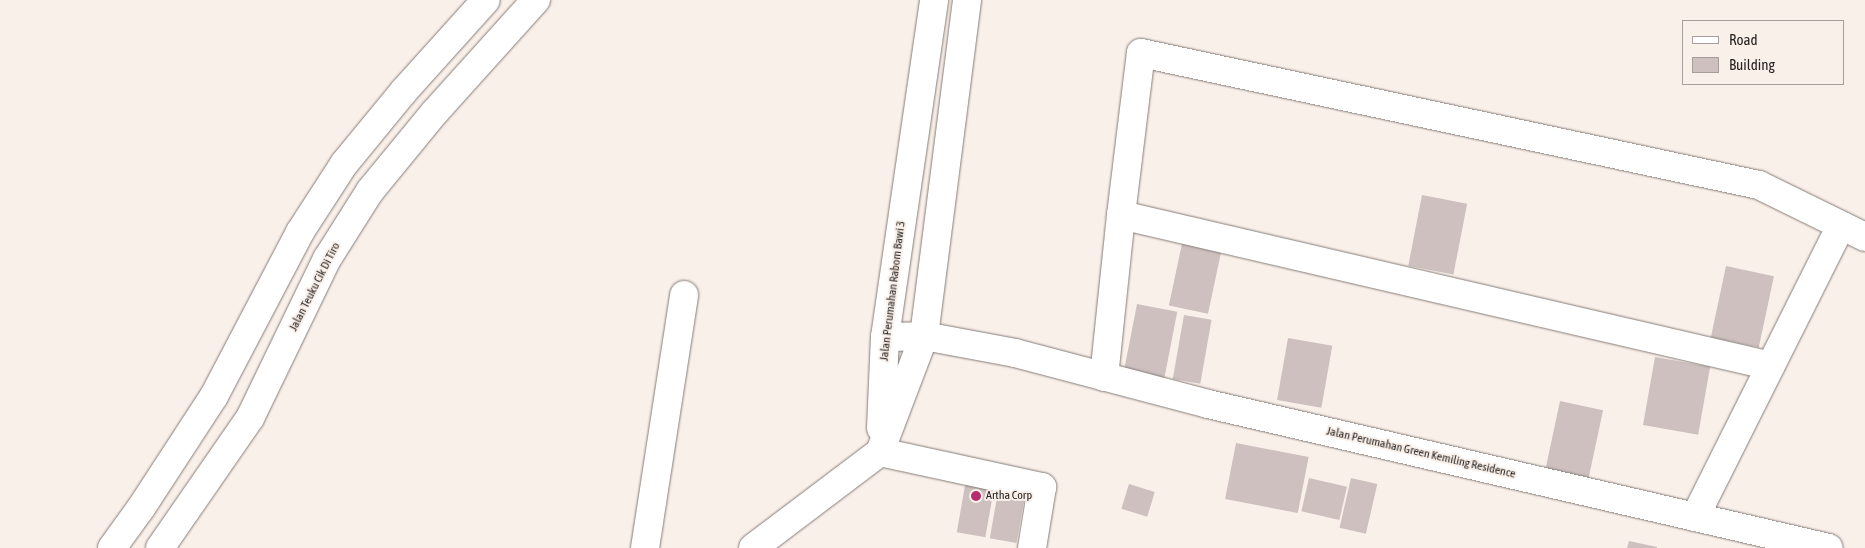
<!DOCTYPE html>
<style>
body{margin:0}
#map{position:relative;width:1865px;height:548px;overflow:hidden;background:#faf0ea;font-family:"Asap Condensed",sans-serif}
div>[style]{position:absolute}
.building>*{inset:0;background:#cdc0bf;transform-origin:0 0}
.roads{filter:drop-shadow(0 0 1px #857c77) drop-shadow(0 0 1px #857c77)}
.street>*{height:28px;margin:-14px;padding:0 14px;transform-origin:14px;border-radius:14px;background:#fff}
.dots>*{width:14px;height:14px;translate:-50% -50%;box-sizing:border-box;border:2px solid #faf0ea;border-radius:50%}
span{translate:-50% -50%;white-space:nowrap;text-align:center;line-height:1.15;-webkit-text-stroke:4px #faf0ea;paint-order:stroke}
.street-label{font-size:12px;color:#272321}
.poi-label{font-size:12px;color:#272321}
.left{translate:0 -50%;text-align:left}
.legend{position:absolute;left:1682px;top:20px;width:162px;height:65px;box-sizing:border-box;background:#faf0ea;border:1px solid #a69e9a;margin:0;padding:6px 9px;list-style:none;font-size:15px;color:#272321}
.legend li{display:flex;align-items:center;gap:10px;height:25px}
.legend b{width:25px;border:1px solid #a69e9a}
</style>
<div id="map">
<div class="building">
<div style="left:1422px;top:195px;width:46px;height:72px;rotate:11deg"></div>
<div style="left:1183px;top:239px;width:40px;height:68px;rotate:12deg"></div>
<div style="left:1726px;top:266px;width:49px;height:73px;rotate:12deg"></div>
<div style="left:1137px;top:304px;width:41px;height:68px;rotate:11deg"></div>
<div style="left:1184px;top:315px;width:28px;height:65px;rotate:10deg"></div>
<div style="left:1288px;top:338px;width:45px;height:63px;rotate:10deg"></div>
<div style="left:1655px;top:357px;width:56px;height:69px;rotate:10deg"></div>
<div style="left:1560px;top:401px;width:44px;height:69px;rotate:12deg"></div>
<div style="left:1236px;top:443px;width:74px;height:57px;rotate:11deg"></div>
<div style="left:1309px;top:478px;width:39px;height:34px;rotate:13deg"></div>
<div style="left:1351px;top:478px;width:27px;height:51px;rotate:13deg"></div>
<div style="left:966px;top:480px;width:29px;height:53px;rotate:10deg"></div>
<div style="left:1129px;top:484px;width:27px;height:26px;rotate:17deg"></div>
<div style="left:999px;top:486px;width:27px;height:53px;rotate:10deg"></div>
<div style="clip-path:polygon(1629px 541px,1657px 547px,1657px 548px,1627px 548px)"></div>
</div>
<div class="roads">
<div class="street">
<div style="left:1121px;top:215px;width:163px;rotate:-83deg"></div>
<div style="left:1141px;top:53px;width:632px;rotate:12.06deg"></div>
<div style="left:1759px;top:185px;width:118px;rotate:26.1deg"></div>
<div style="left:885px;top:337px;width:39px;rotate:-1deg"></div>
<div style="left:924px;top:336px;width:93px;rotate:10.6deg"></div>
<div style="left:1015px;top:353px;width:200px;rotate:14.8deg"></div>
<div style="left:1208px;top:404px;width:637px;rotate:13.06deg"></div>
<div style="left:1104px;top:377px;width:163px;rotate:-84deg"></div>
<div style="left:1121px;top:215px;width:667px;rotate:13.08deg"></div>
<div style="left:881px;top:428px;width:91px;rotate:-87.5deg"></div>
<div style="left:885px;top:337px;width:341px;rotate:-81.7deg"></div>
<div style="left:880px;top:452px;width:124px;rotate:-69.2deg"></div>
<div style="left:924px;top:336px;width:339px;rotate:-82.7deg"></div>
<div style="left:1695px;top:517px;width:326px;rotate:-63.4deg"></div>
<div style="left:112px;top:548px;width:49px;rotate:-54.1deg"></div>
<div style="left:141px;top:508px;width:134px;rotate:-56.9deg"></div>
<div style="left:214px;top:396px;width:185px;rotate:-62.3deg"></div>
<div style="left:300px;top:232px;width:81px;rotate:-57.1deg"></div>
<div style="left:344px;top:164px;width:94px;rotate:-50.6deg"></div>
<div style="left:404px;top:91px;width:122px;rotate:-48deg"></div>
<div style="left:160px;top:548px;width:158px;rotate:-55.3deg"></div>
<div style="left:250px;top:418px;width:177px;rotate:-64.2deg"></div>
<div style="left:327px;top:259px;width:80px;rotate:-57.7deg"></div>
<div style="left:370px;top:191px;width:102px;rotate:-50.6deg"></div>
<div style="left:435px;top:112px;width:151px;rotate:-48deg"></div>
<div style="left:645px;top:548px;width:256px;rotate:-81.2deg"></div>
<div style="left:753px;top:548px;width:159px;rotate:-37.1deg"></div>
<div style="left:880px;top:452px;width:166px;rotate:12.2deg"></div>
<div style="left:1042px;top:487px;width:62px;rotate:99.3deg"></div>
</div>
</div>
<div class="dots">
<div style="left:976px;top:496px;background:#b52d6d"></div>
</div>
<div class="street-label">
<span style="left:315px;top:287px;rotate:-63deg">Jalan Teuku Cik Di Tiro</span>
<span style="left:893px;top:291px;rotate:-83deg">Jalan Perumahan Rabom Bawi 3</span>
<span style="left:1421px;top:453px;rotate:13deg">Jalan Perumahan Green Kemiling Residence</span>
</div>
<div class="poi-label">
<span class="left" style="left:986px;top:496px">Artha Corp</span>
</div>
<ul class="legend">
<li><b style="height:6px;background:#fff"></b>Road</li>
<li><b style="height:14px;background:#cdc0bf"></b>Building</li>
</ul>
</div>
